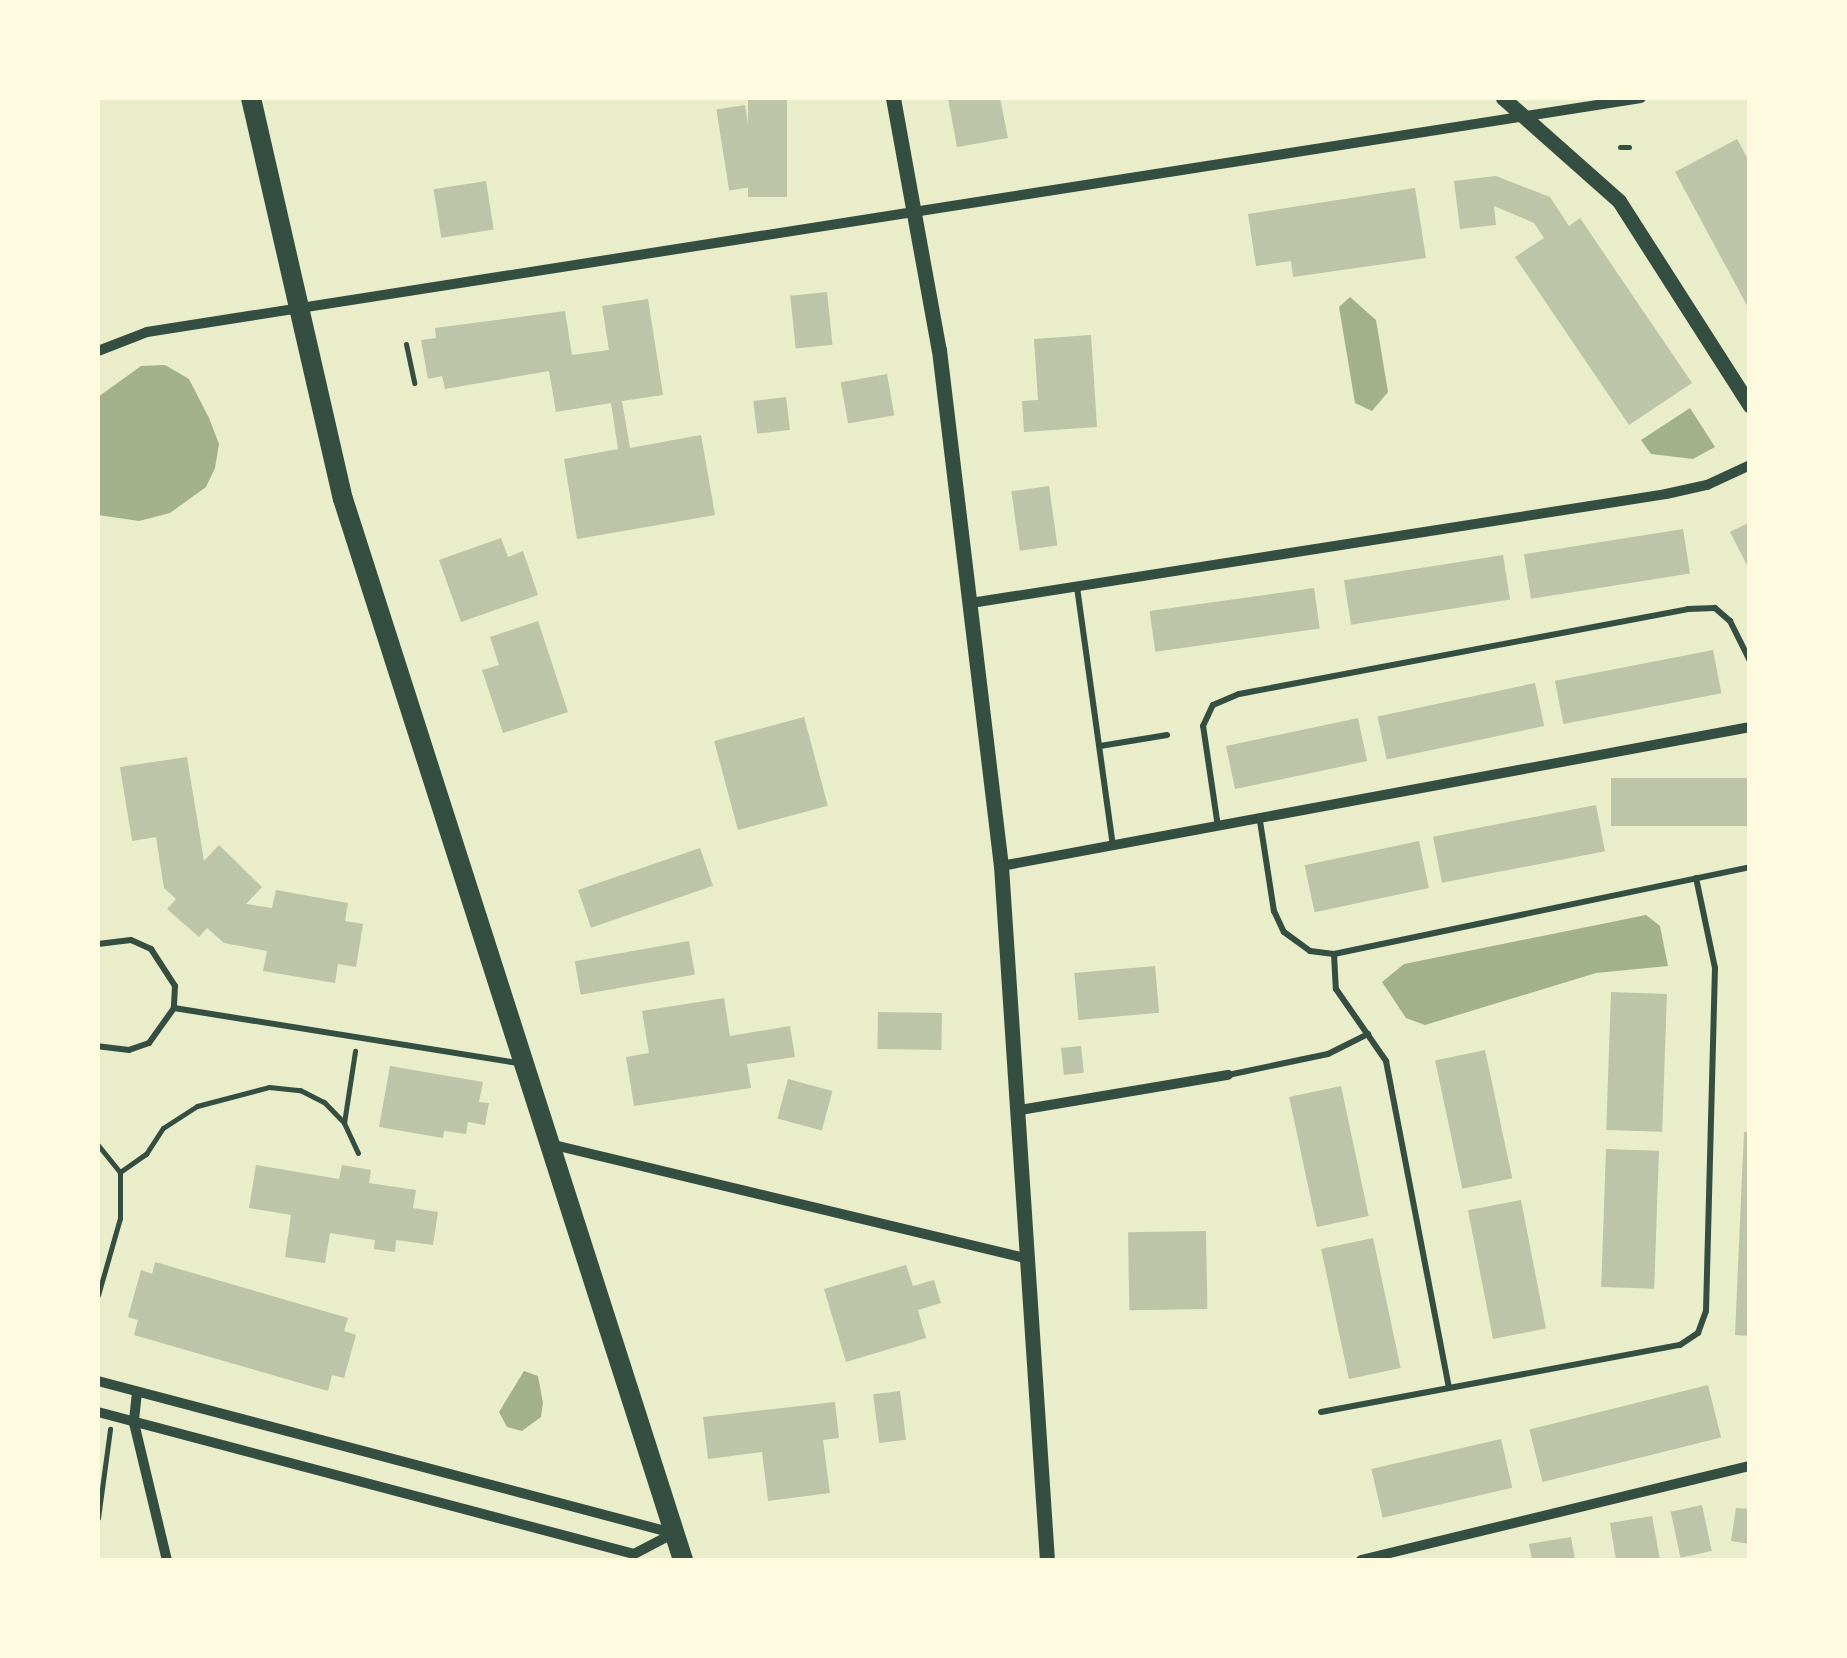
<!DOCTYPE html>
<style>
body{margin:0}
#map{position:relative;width:1847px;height:1658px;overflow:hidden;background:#e9edc9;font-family:Arial,sans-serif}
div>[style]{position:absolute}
.water>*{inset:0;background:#a3b18a}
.building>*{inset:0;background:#bcc5a7;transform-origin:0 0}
.path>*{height:5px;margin:-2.5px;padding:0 2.5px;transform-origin:2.5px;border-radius:2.5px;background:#344e41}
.service>*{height:6px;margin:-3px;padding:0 3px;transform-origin:3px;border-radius:3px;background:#344e41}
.minor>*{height:10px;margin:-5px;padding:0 5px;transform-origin:5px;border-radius:5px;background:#344e41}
.tertiary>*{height:15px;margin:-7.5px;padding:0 7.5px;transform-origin:7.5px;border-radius:7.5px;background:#344e41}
.primary>*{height:20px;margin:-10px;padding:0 10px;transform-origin:10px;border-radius:10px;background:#344e41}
span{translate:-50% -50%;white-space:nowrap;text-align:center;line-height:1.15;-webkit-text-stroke:8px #fefae0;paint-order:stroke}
.frame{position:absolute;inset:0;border:100px solid #fefae0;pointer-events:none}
</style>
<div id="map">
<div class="water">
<div style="clip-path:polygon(1350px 297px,1376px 320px,1388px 392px,1372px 411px,1355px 403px,1339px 307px)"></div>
<div style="clip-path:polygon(165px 365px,189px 379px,209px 418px,219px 444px,215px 468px,206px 487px,170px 513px,139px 521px,98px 515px,98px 397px,141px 366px)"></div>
<div style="clip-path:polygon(1690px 408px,1715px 447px,1693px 459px,1651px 454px,1641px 440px)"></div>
<div style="clip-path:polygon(1646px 915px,1660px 926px,1668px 966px,1596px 973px,1425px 1025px,1406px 1018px,1382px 982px,1404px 964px)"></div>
<div style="clip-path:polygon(524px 1371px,538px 1376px,543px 1403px,541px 1417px,522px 1431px,507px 1427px,499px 1412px)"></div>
</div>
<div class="building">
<div style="left:748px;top:98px;width:39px;height:99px"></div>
<div style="clip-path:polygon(948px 98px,1000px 98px,1008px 138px,957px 147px)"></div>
<div style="left:745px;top:105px;width:82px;height:29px;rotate:81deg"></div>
<div style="clip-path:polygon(1737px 139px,1750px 163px,1750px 311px,1675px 172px)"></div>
<div style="clip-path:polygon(1496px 176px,1550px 197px,1569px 226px,1580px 218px,1692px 383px,1629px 425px,1515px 257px,1544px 238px,1534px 223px,1494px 206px,1496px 225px,1460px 229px,1454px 181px)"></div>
<div style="left:486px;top:181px;width:49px;height:53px;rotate:81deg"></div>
<div style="clip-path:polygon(1415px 188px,1426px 258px,1293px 277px,1291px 261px,1256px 266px,1248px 214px)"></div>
<div style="left:827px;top:292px;width:53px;height:37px;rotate:84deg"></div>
<div style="clip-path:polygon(648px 299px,663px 395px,622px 401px,630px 448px,701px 435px,715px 515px,577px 539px,564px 459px,618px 449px,611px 403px,556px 412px,549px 371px,445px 389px,442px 376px,428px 379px,421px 340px,436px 338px,435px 328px,565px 311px,572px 355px,609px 350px,602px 306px)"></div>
<div style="clip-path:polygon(1091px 335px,1097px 427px,1024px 432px,1022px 401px,1038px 400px,1034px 339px)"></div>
<div style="left:887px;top:374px;width:42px;height:47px;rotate:80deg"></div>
<div style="left:786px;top:397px;width:33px;height:33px;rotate:83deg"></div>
<div style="left:1049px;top:486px;width:60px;height:38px;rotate:82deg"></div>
<div style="clip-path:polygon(1750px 522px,1750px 571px,1730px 532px)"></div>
<div style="left:1683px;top:529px;width:45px;height:161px;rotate:81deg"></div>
<div style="clip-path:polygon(501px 538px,508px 557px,523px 551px,538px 595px,461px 622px,439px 560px)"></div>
<div style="left:1503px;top:555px;width:45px;height:161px;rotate:81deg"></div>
<div style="left:1314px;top:588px;width:41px;height:166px;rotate:82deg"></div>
<div style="clip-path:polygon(538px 621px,568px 712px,503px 733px,482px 670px,499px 665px,490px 637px)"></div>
<div style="left:1713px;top:650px;width:44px;height:161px;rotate:79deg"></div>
<div style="left:1535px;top:683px;width:44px;height:161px;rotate:78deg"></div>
<div style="left:804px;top:717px;width:92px;height:93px;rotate:75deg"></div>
<div style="left:1358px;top:718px;width:44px;height:135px;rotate:78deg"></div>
<div style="clip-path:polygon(187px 757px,204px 861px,219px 845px,262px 887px,246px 904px,272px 908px,276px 890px,348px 903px,345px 921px,363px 924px,356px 967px,338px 964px,335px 983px,263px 971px,267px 951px,224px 943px,207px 928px,199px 937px,167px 909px,176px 899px,164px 888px,156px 837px,132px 841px,120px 767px)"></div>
<div style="left:1750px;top:778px;width:48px;height:139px;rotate:90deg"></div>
<div style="left:1596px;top:805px;width:47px;height:166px;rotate:79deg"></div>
<div style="left:1419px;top:841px;width:48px;height:117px;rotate:78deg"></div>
<div style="left:700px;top:848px;width:40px;height:129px;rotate:71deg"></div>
<div style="left:689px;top:941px;width:34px;height:116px;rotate:80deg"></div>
<div style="left:1155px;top:966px;width:47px;height:81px;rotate:85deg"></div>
<div style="left:1611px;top:992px;width:56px;height:138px;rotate:2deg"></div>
<div style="clip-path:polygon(724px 998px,730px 1036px,790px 1026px,795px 1057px,747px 1064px,751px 1088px,634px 1106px,626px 1057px,649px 1053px,642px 1011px)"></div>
<div style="left:878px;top:1012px;width:64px;height:37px;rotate:1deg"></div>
<div style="left:1081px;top:1046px;width:27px;height:20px;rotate:84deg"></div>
<div style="left:1485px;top:1050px;width:131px;height:51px;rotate:78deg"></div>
<div style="clip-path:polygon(390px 1066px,483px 1082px,479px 1102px,489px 1103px,485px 1125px,468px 1122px,466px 1134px,444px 1131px,443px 1138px,379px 1127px)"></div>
<div style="left:788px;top:1079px;width:46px;height:41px;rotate:15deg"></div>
<div style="left:1341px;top:1086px;width:133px;height:53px;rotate:78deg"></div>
<div style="clip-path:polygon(1744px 1132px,1750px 1132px,1750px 1336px,1735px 1335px)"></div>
<div style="left:1606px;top:1149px;width:53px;height:138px;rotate:2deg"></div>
<div style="clip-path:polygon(256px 1165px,339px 1179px,342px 1165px,371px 1170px,369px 1183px,416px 1190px,413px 1208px,438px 1212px,433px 1245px,396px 1240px,395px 1252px,374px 1249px,375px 1240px,330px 1233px,325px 1263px,285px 1257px,291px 1215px,249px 1208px)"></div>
<div style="left:1521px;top:1200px;width:131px;height:54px;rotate:79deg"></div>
<div style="left:1206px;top:1231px;width:78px;height:78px;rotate:89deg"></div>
<div style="left:1373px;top:1238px;width:133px;height:53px;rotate:78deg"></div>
<div style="clip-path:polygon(155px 1262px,348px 1318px,344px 1331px,356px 1335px,344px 1378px,332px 1375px,328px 1391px,134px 1335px,138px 1320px,128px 1317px,141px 1270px,152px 1274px)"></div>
<div style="clip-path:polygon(906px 1265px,913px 1286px,934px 1280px,941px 1303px,918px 1310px,926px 1338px,846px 1362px,824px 1289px)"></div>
<div style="left:1708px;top:1385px;width:54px;height:184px;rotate:76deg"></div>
<div style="left:900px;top:1391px;width:49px;height:27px;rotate:83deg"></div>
<div style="clip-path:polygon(835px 1402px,839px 1438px,823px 1440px,830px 1493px,768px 1501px,762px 1452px,708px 1459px,703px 1417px)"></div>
<div style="left:1501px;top:1439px;width:50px;height:133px;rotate:77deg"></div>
<div style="left:1702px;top:1505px;width:47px;height:32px;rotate:78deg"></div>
<div style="clip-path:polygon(1736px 1508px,1750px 1509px,1750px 1544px,1731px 1541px)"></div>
<div style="clip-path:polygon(1652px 1516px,1660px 1560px,1616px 1560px,1610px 1523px)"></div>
<div style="clip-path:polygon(1571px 1537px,1575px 1560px,1532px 1560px,1529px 1544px)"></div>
</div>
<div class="path">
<div style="left:1620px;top:147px;width:9px"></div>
<div style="left:406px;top:344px;width:40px;rotate:78deg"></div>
<div style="left:344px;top:1123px;width:73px;rotate:-81.3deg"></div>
<div style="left:98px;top:1145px;width:35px;rotate:51deg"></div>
<div style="left:120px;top:1172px;width:46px;rotate:90deg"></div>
<div style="left:120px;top:1218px;width:80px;rotate:105.9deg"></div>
<div style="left:120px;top:1172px;width:32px;rotate:-35deg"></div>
<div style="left:146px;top:1154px;width:31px;rotate:-57deg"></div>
<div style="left:163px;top:1128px;width:40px;rotate:-32.9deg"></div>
<div style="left:197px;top:1106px;width:74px;rotate:-14.8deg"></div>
<div style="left:269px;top:1087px;width:31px;rotate:6deg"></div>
<div style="left:300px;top:1090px;width:27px;rotate:27deg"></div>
<div style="left:324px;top:1102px;width:29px;rotate:46deg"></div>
<div style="left:344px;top:1123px;width:33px;rotate:65deg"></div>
<div style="left:98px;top:1518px;width:90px;rotate:-82.3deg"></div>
</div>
<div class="service">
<div style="left:1077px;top:587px;width:260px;rotate:82.1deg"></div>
<div style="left:1100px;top:746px;width:68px;rotate:-9.3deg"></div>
<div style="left:1260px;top:821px;width:91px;rotate:81.2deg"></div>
<div style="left:1274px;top:911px;width:23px;rotate:65deg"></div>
<div style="left:1284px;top:932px;width:32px;rotate:36deg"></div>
<div style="left:1310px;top:951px;width:24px;rotate:7deg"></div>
<div style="left:1334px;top:954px;width:425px;rotate:-11.8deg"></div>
<div style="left:1218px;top:827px;width:102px;rotate:-98.4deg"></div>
<div style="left:1203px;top:726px;width:23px;rotate:-65deg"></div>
<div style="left:1213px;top:705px;width:28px;rotate:-23deg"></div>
<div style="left:1239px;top:694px;width:457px;rotate:-10.7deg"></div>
<div style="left:1688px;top:609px;width:27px;rotate:-2deg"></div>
<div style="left:1715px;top:608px;width:20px;rotate:41deg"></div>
<div style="left:1730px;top:621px;width:45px;rotate:63.4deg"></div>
<div style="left:98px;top:944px;width:33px;rotate:-7deg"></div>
<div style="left:131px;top:940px;width:22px;rotate:24deg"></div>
<div style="left:151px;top:949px;width:44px;rotate:57deg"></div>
<div style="left:175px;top:986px;width:22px;rotate:93deg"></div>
<div style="left:174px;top:1008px;width:43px;rotate:125.5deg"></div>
<div style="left:149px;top:1043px;width:21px;rotate:161deg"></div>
<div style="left:129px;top:1050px;width:31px;rotate:-173deg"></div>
<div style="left:1334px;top:954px;width:35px;rotate:87deg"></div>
<div style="left:1336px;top:989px;width:88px;rotate:55.2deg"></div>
<div style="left:1386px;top:1061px;width:332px;rotate:79.1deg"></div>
<div style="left:174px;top:1008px;width:348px;rotate:9.1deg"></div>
<div style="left:1228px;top:1075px;width:102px;rotate:-11.9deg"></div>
<div style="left:1328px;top:1054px;width:45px;rotate:-26.6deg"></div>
<div style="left:1321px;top:1412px;width:365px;rotate:-10.6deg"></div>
<div style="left:1680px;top:1345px;width:22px;rotate:-34deg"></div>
<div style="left:1698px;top:1333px;width:23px;rotate:-70deg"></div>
<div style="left:1706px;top:1311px;width:343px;rotate:-88.5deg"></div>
<div style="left:1715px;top:968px;width:92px;rotate:-101.9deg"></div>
</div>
<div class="minor">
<div style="left:98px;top:351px;width:53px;rotate:-21.2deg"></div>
<div style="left:147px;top:332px;width:1512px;rotate:-8.9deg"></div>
<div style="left:971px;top:603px;width:703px;rotate:-8.91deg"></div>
<div style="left:1666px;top:494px;width:42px;rotate:-12.4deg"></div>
<div style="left:1707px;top:485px;width:47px;rotate:-24.9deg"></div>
<div style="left:1001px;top:866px;width:762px;rotate:-10.51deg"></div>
<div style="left:1020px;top:1110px;width:211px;rotate:-9.6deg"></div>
<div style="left:554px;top:1145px;width:489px;rotate:13.5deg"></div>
<div style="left:98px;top:1381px;width:595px;rotate:14.81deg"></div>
<div style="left:137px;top:1392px;width:31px;rotate:96deg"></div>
<div style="left:134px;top:1423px;width:141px;rotate:76.5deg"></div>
<div style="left:98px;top:1412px;width:554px;rotate:14.84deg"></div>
<div style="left:634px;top:1554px;width:45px;rotate:-27.7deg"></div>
<div style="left:1361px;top:1560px;width:400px;rotate:-13.6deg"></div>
</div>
<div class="tertiary">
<div style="left:893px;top:98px;width:256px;rotate:79.7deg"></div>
<div style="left:939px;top:350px;width:520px;rotate:83.15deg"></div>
<div style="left:1001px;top:866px;width:696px;rotate:86.21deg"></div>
<div style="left:1503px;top:98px;width:155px;rotate:41.6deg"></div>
<div style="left:1619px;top:201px;width:243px;rotate:57.4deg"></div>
</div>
<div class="primary">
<div style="left:251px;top:98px;width:411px;rotate:77.1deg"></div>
<div style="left:343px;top:499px;width:1114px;rotate:72.23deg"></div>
</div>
<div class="frame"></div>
</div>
